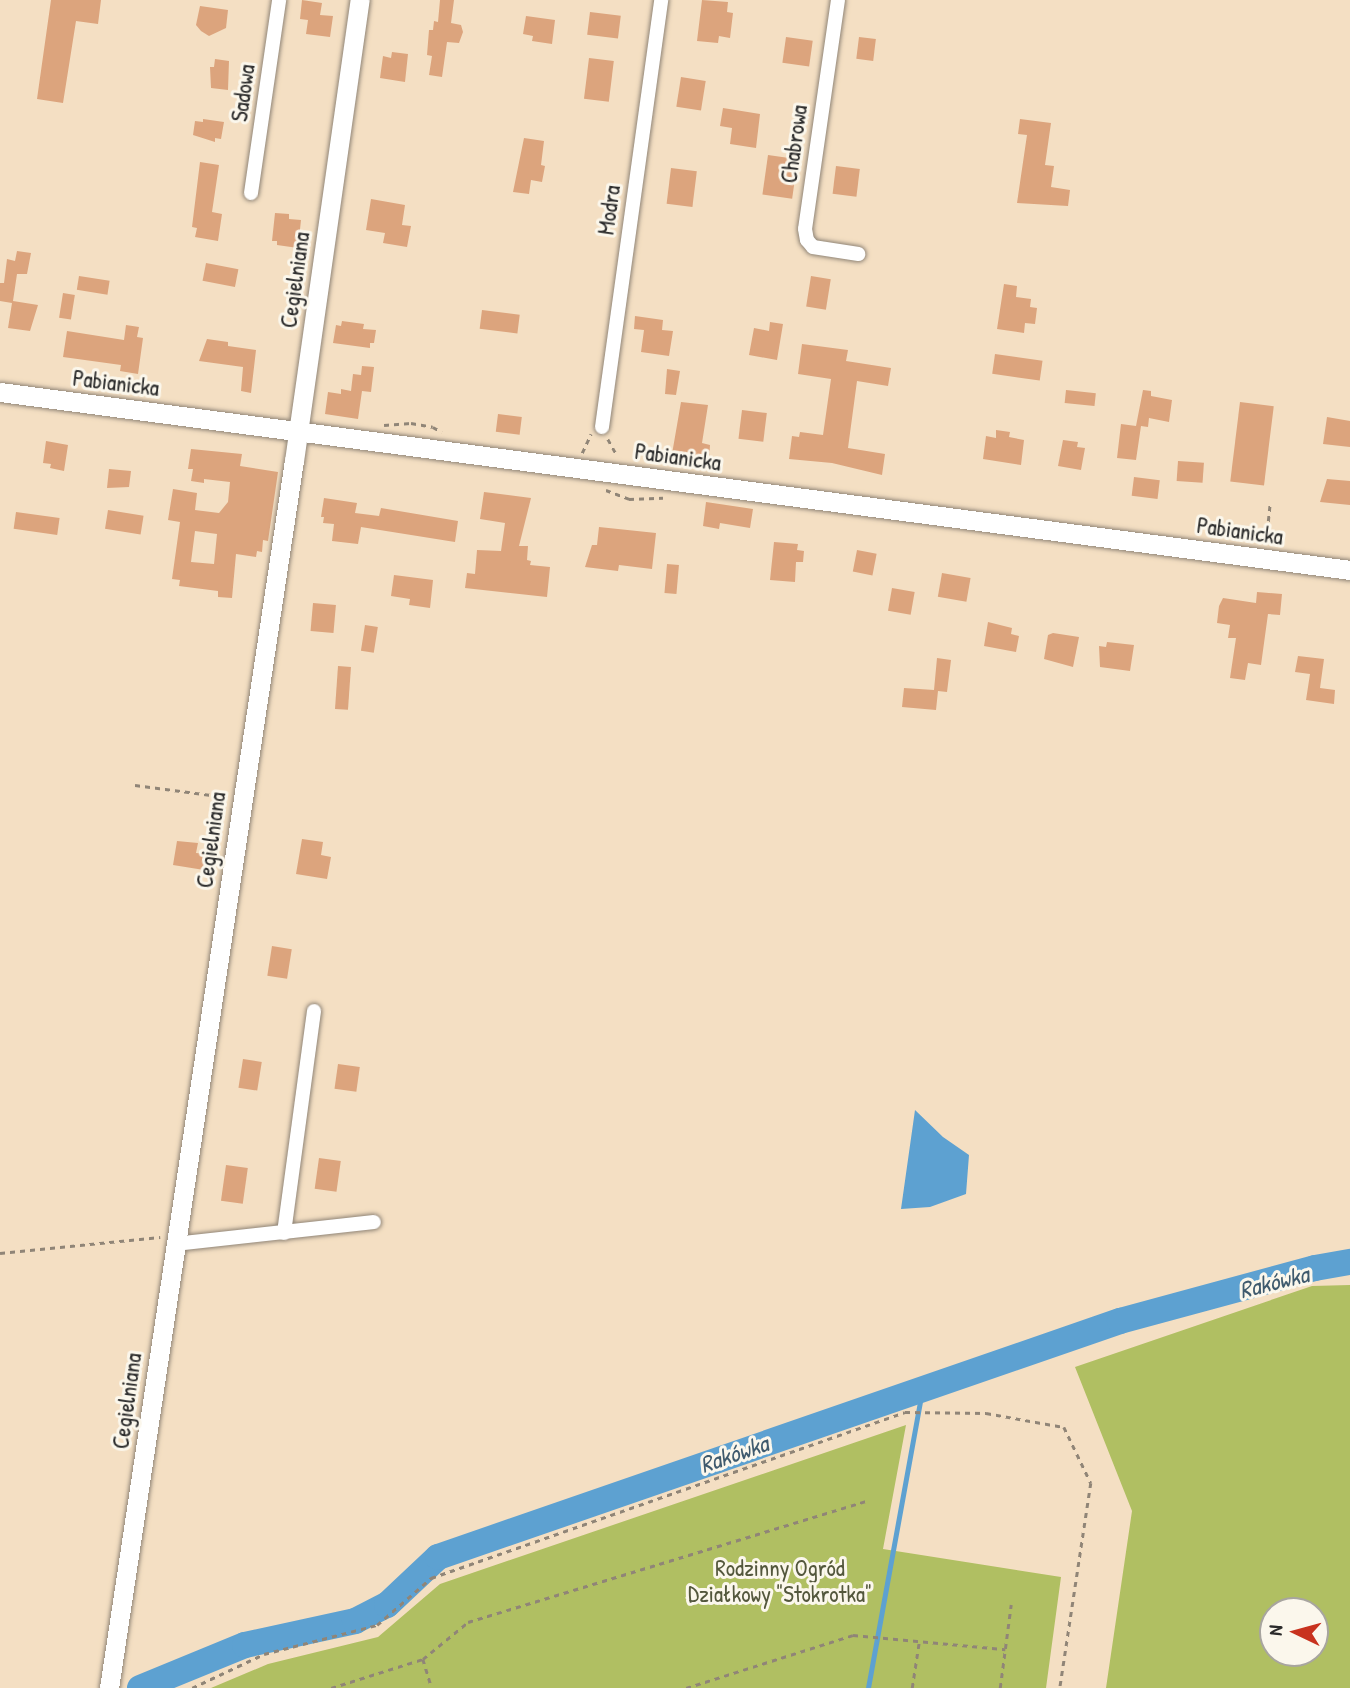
<!DOCTYPE html>
<meta charset="utf-8">
<style>
body{margin:0}
#map{position:relative;width:1350px;height:1688px;overflow:hidden;background:#f4dfc3;font-family:"Patrick Hand",sans-serif}
div>[style]{position:absolute}
.green>*{inset:0;background:#b0bf62}
.water>*{inset:0;background:#5da1d1}
.stream>*{height:4.5px;margin:-2.25px;padding:0 2.25px;transform-origin:2.25px;border-radius:2.25px;background:#5da1d1}
.river>*{height:26px;margin:-13px;padding:0 13px;transform-origin:13px;border-radius:13px;background:#5da1d1}
.building>*{inset:0;background:#dca47d;transform-origin:0 0}
.path>*{height:2.5px;margin-top:-1.25px;transform-origin:0;background:repeating-linear-gradient(90deg,#908577 0 5px,transparent 0 10px)}
.roads{filter:drop-shadow(0 0 2px #908577) drop-shadow(0 0 2px #908577)}
.street>*{height:14px;margin:-7px;padding:0 7px;transform-origin:7px;border-radius:7px;background:#fff}
.secondary>*{height:19px;margin:-9.5px;padding:0 9.5px;transform-origin:9.5px;border-radius:9.5px;background:#fff}
span{translate:-50% -50%;white-space:nowrap;text-align:center;line-height:1.15;-webkit-text-stroke:6px #fbf7ec;paint-order:stroke}
.street-label{font-size:23px;color:#2b2b2b}
.park-label{font-size:23px;color:#53573c}
.water-label{font-size:24px;color:#3f5a6d;font-style:italic}
.north{position:absolute;left:1259px;top:1597px;width:70px;height:70px;box-sizing:border-box;background:#fbf7ec;border:2px solid #a8a59f;border-radius:50%;rotate:275deg;font-size:19px;font-weight:700;line-height:28px;text-align:center;color:#2b2b2b}
.north::after{content:'';display:block;margin:auto;width:24px;height:32px;background:#c8321e;clip-path:polygon(50% 0,100% 100%,50% 72%,0 100%)}
</style>
<div id="map">
<div class="green">
<div style="clip-path:polygon(evenodd,1350px 1285px,1350px 1688px,1106px 1688px,1132px 1511px,1075px 1367px,1312px 1286px,1350px 1285px,1315px 1611px,1315px 1653px,1273px 1653px,1273px 1611px,1315px 1611px)"></div>
<div style="clip-path:polygon(906px 1425px,883px 1549px,1061px 1577px,1046px 1688px,211px 1688px,268px 1664px,378px 1637px,440px 1584px)"></div>
</div>
<div class="water">
<div style="clip-path:polygon(915px 1110px,943px 1137px,969px 1155px,966px 1194px,930px 1207px,901px 1209px)"></div>
</div>
<div class="stream">
<div style="left:868px;top:1688px;width:302px;rotate:-79.7deg"></div>
</div>
<div class="river">
<div style="left:140px;top:1688px;width:113px;rotate:-22.3deg"></div>
<div style="left:245px;top:1645px;width:113px;rotate:-12.3deg"></div>
<div style="left:355px;top:1621px;width:36px;rotate:-27deg"></div>
<div style="left:387px;top:1605px;width:70px;rotate:-43.3deg"></div>
<div style="left:438px;top:1557px;width:722px;rotate:-19.09deg"></div>
<div style="left:1120px;top:1321px;width:202px;rotate:-15.2deg"></div>
<div style="left:1315px;top:1268px;width:36px;rotate:-10deg"></div>
</div>
<div class="building">
<div style="clip-path:polygon(51px 0,101px 0,98px 24px,76px 21px,63px 103px,37px 99px)"></div>
<div style="clip-path:polygon(302px 0,322px 3px,320px 15px,333px 16px,330px 37px,306px 34px,308px 20px,300px 19px)"></div>
<div style="clip-path:polygon(440px 0,454px 0,451px 23px,461px 25px,463px 32px,459px 43px,447px 42px,442px 77px,429px 75px,432px 56px,427px 55px,429px 30px,433px 30px,434px 21px,438px 22px)"></div>
<div style="clip-path:polygon(702px 0,728px 2px,727px 12px,733px 13px,730px 38px,719px 36px,718px 43px,697px 41px)"></div>
<div style="clip-path:polygon(200px 6px,228px 10px,226px 28px,209px 36px,201px 31px,196px 25px)"></div>
<div style="left:590px;top:12px;width:31px;height:23px;rotate:7deg"></div>
<div style="clip-path:polygon(526px 16px,555px 20px,552px 44px,532px 41px,533px 36px,523px 34px)"></div>
<div style="left:786px;top:37px;width:27px;height:26px;rotate:8deg"></div>
<div style="left:859px;top:37px;width:17px;height:22px;rotate:7deg"></div>
<div style="clip-path:polygon(392px 52px,408px 54px,405px 82px,380px 78px,383px 56px,391px 58px)"></div>
<div style="left:589px;top:58px;width:25px;height:41px;rotate:7deg"></div>
<div style="clip-path:polygon(215px 59px,229px 61px,228px 90px,211px 88px,210px 67px,214px 67px)"></div>
<div style="left:681px;top:77px;width:25px;height:30px;rotate:9deg"></div>
<div style="clip-path:polygon(723px 108px,760px 114px,756px 148px,730px 144px,732px 128px,720px 126px)"></div>
<div style="clip-path:polygon(203px 119px,224px 122px,221px 139px,215px 138px,215px 142px,193px 135px,195px 121px,203px 122px)"></div>
<div style="clip-path:polygon(1020px 119px,1051px 123px,1045px 165px,1054px 166px,1051px 187px,1070px 190px,1068px 206px,1017px 203px,1027px 135px,1018px 134px)"></div>
<div style="clip-path:polygon(524px 138px,544px 141px,541px 165px,545px 166px,542px 182px,531px 180px,529px 194px,513px 192px)"></div>
<div style="left:768px;top:155px;width:30px;height:40px;rotate:8deg"></div>
<div style="clip-path:polygon(200px 162px,219px 165px,212px 212px,222px 214px,218px 241px,195px 237px,197px 228px,192px 227px)"></div>
<div style="left:836px;top:166px;width:24px;height:28px;rotate:7deg"></div>
<div style="left:671px;top:168px;width:26px;height:36px;rotate:7deg"></div>
<div style="clip-path:polygon(371px 199px,405px 205px,402px 225px,411px 226px,407px 247px,383px 243px,385px 233px,366px 230px)"></div>
<div style="clip-path:polygon(275px 213px,289px 214px,289px 219px,301px 220px,298px 248px,277px 245px,277px 241px,272px 241px)"></div>
<div style="clip-path:polygon(17px 251px,31px 253px,27px 274px,17px 274px,13px 301px,38px 305px,30px 331px,8px 328px,12px 303px,0 301px,0 283px,4px 283px,7px 259px,15px 261px)"></div>
<div style="left:206px;top:263px;width:33px;height:18px;rotate:11deg"></div>
<div style="left:79px;top:276px;width:31px;height:14px;rotate:9deg"></div>
<div style="left:811px;top:276px;width:20px;height:31px;rotate:9deg"></div>
<div style="clip-path:polygon(1004px 284px,1017px 286px,1016px 297px,1031px 299px,1030px 307px,1037px 308px,1035px 324px,1025px 323px,1024px 333px,997px 329px)"></div>
<div style="left:63px;top:293px;width:12px;height:25px;rotate:9deg"></div>
<div style="left:482px;top:310px;width:38px;height:19px;rotate:7deg"></div>
<div style="clip-path:polygon(635px 316px,663px 320px,662px 330px,673px 331px,669px 356px,641px 352px,644px 330px,634px 329px)"></div>
<div style="clip-path:polygon(342px 321px,364px 324px,363px 329px,376px 330px,374px 343px,370px 343px,370px 348px,333px 343px,336px 325px,341px 326px)"></div>
<div style="clip-path:polygon(770px 322px,783px 324px,777px 360px,749px 355px,754px 328px,769px 331px)"></div>
<div style="clip-path:polygon(126px 325px,139px 327px,137px 337px,143px 338px,138px 374px,120px 371px,121px 365px,63px 357px,67px 331px,124px 340px)"></div>
<div style="clip-path:polygon(207px 339px,228px 342px,228px 346px,256px 350px,251px 393px,241px 391px,243px 367px,199px 361px)"></div>
<div style="clip-path:polygon(802px 344px,848px 350px,846px 361px,891px 368px,888px 386px,857px 381px,848px 448px,885px 454px,882px 475px,832px 463px,789px 459px,792px 436px,799px 437px,800px 432px,823px 435px,831px 379px,798px 374px)"></div>
<div style="left:995px;top:354px;width:48px;height:20px;rotate:8deg"></div>
<div style="clip-path:polygon(362px 366px,374px 367px,371px 392px,362px 391px,358px 419px,325px 414px,328px 392px,341px 394px,341px 389px,351px 391px,353px 374px,361px 375px)"></div>
<div style="clip-path:polygon(667px 369px,680px 371px,676px 395px,665px 394px)"></div>
<div style="left:1066px;top:390px;width:30px;height:13px;rotate:6deg"></div>
<div style="clip-path:polygon(1143px 390px,1151px 391px,1151px 396px,1172px 400px,1169px 422px,1149px 418px,1148px 427px,1141px 426px,1136px 460px,1117px 458px,1121px 424px,1136px 426px)"></div>
<div style="clip-path:polygon(681px 402px,708px 405px,702px 443px,710px 445px,709px 461px,672px 454px)"></div>
<div style="left:1240px;top:402px;width:34px;height:80px;rotate:7deg"></div>
<div style="left:742px;top:410px;width:25px;height:29px;rotate:7deg"></div>
<div style="left:498px;top:414px;width:24px;height:18px;rotate:7deg"></div>
<div style="clip-path:polygon(1327px 417px,1350px 421px,1350px 447px,1323px 444px)"></div>
<div style="clip-path:polygon(996px 430px,1010px 432px,1009px 437px,1024px 440px,1021px 465px,983px 459px,986px 436px,996px 438px)"></div>
<div style="clip-path:polygon(1063px 440px,1078px 442px,1077px 447px,1085px 448px,1081px 470px,1058px 466px)"></div>
<div style="clip-path:polygon(46px 441px,68px 445px,64px 471px,50px 468px,51px 464px,43px 463px)"></div>
<div style="clip-path:polygon(evenodd,191px 449px,242px 454px,240px 466px,278px 472px,268px 541px,263px 540px,262px 552px,257px 551px,256px 557px,236px 554px,232px 598px,218px 597px,218px 591px,179px 586px,180px 580px,172px 579px,180px 522px,168px 520px,173px 489px,197px 493px,195px 510px,219px 513px,228px 502px,230px 482px,204px 479px,204px 483px,191px 481px,193px 469px,188px 469px,191px 449px,195px 531px,217px 534px,214px 564px,191px 562px,195px 531px)"></div>
<div style="left:1178px;top:461px;width:26px;height:20px;rotate:4deg"></div>
<div style="clip-path:polygon(109px 469px,131px 471px,129px 487px,107px 488px)"></div>
<div style="left:1134px;top:477px;width:26px;height:19px;rotate:7deg"></div>
<div style="clip-path:polygon(1327px 479px,1350px 481px,1350px 505px,1320px 502px)"></div>
<div style="clip-path:polygon(484px 492px,531px 498px,519px 546px,528px 546px,527px 560px,531px 561px,530px 565px,550px 567px,547px 597px,465px 588px,467px 573px,475px 574px,477px 550px,501px 551px,505px 523px,480px 519px)"></div>
<div style="clip-path:polygon(324px 498px,357px 503px,355px 513px,379px 516px,381px 508px,458px 521px,455px 542px,361px 527px,358px 544px,332px 541px,334px 524px,323px 523px,324px 517px,321px 517px)"></div>
<div style="clip-path:polygon(706px 502px,753px 509px,750px 528px,720px 523px,719px 529px,703px 526px)"></div>
<div style="left:108px;top:510px;width:36px;height:19px;rotate:9deg"></div>
<div style="left:16px;top:512px;width:44px;height:17px;rotate:8deg"></div>
<div style="clip-path:polygon(599px 527px,656px 533px,652px 569px,619px 565px,618px 571px,585px 567px,592px 545px,597px 545px)"></div>
<div style="clip-path:polygon(774px 542px,798px 544px,797px 550px,804px 551px,803px 562px,796px 562px,795px 582px,770px 580px)"></div>
<div style="left:857px;top:550px;width:20px;height:22px;rotate:11deg"></div>
<div style="left:667px;top:564px;width:12px;height:29px;rotate:5deg"></div>
<div style="left:942px;top:573px;width:29px;height:24px;rotate:10deg"></div>
<div style="clip-path:polygon(394px 575px,433px 580px,430px 608px,409px 605px,410px 599px,391px 596px)"></div>
<div style="left:892px;top:588px;width:23px;height:23px;rotate:10deg"></div>
<div style="clip-path:polygon(1257px 592px,1282px 594px,1280px 615px,1268px 614px,1261px 665px,1248px 663px,1245px 680px,1230px 678px,1236px 638px,1228px 638px,1230px 625px,1217px 623px,1219px 606px,1223px 598px,1256px 603px)"></div>
<div style="left:313px;top:603px;width:23px;height:28px;rotate:5deg"></div>
<div style="clip-path:polygon(988px 622px,1012px 628px,1011px 634px,1019px 636px,1016px 652px,984px 646px)"></div>
<div style="left:365px;top:625px;width:13px;height:26px;rotate:9deg"></div>
<div style="clip-path:polygon(1053px 633px,1079px 637px,1073px 667px,1044px 659px,1048px 635px)"></div>
<div style="clip-path:polygon(1107px 642px,1134px 645px,1130px 671px,1100px 667px,1099px 646px,1106px 647px)"></div>
<div style="clip-path:polygon(1298px 656px,1324px 659px,1320px 688px,1335px 690px,1334px 704px,1306px 700px,1310px 674px,1295px 672px)"></div>
<div style="clip-path:polygon(937px 658px,951px 660px,947px 692px,938px 691px,936px 710px,902px 707px,904px 688px,934px 690px)"></div>
<div style="left:338px;top:666px;width:13px;height:43px;rotate:4deg"></div>
<div style="clip-path:polygon(302px 839px,323px 842px,321px 855px,331px 857px,327px 879px,296px 874px)"></div>
<div style="clip-path:polygon(177px 841px,198px 843px,196px 853px,207px 854px,204px 870px,173px 865px)"></div>
<div style="left:272px;top:946px;width:20px;height:30px;rotate:9deg"></div>
<div style="left:243px;top:1059px;width:19px;height:29px;rotate:9deg"></div>
<div style="left:338px;top:1064px;width:22px;height:25px;rotate:8deg"></div>
<div style="left:319px;top:1158px;width:22px;height:31px;rotate:8deg"></div>
<div style="left:226px;top:1165px;width:22px;height:36px;rotate:8deg"></div>
</div>
<div class="path">
<div style="left:384px;top:425px;width:27px;rotate:-4deg"></div>
<div style="left:411px;top:423px;width:22px;rotate:10deg"></div>
<div style="left:433px;top:427px;width:10px;rotate:29deg"></div>
<div style="left:608px;top:439px;width:18px;rotate:61deg"></div>
<div style="left:582px;top:453px;width:21px;rotate:-65deg"></div>
<div style="left:606px;top:490px;width:25px;rotate:21deg"></div>
<div style="left:629px;top:499px;width:34px;rotate:-2deg"></div>
<div style="left:1266px;top:541px;width:37px;rotate:-84deg"></div>
<div style="left:135px;top:785px;width:92px;rotate:7.5deg"></div>
<div style="left:0;top:1253px;width:161px;rotate:-5.7deg"></div>
<div style="left:423px;top:1659px;width:30px;rotate:73deg"></div>
<div style="left:192px;top:1688px;width:80px;rotate:-25.3deg"></div>
<div style="left:264px;top:1654px;width:117px;rotate:-14.4deg"></div>
<div style="left:377px;top:1625px;width:72px;rotate:-41deg"></div>
<div style="left:431px;top:1578px;width:502px;rotate:-19.3deg"></div>
<div style="left:905px;top:1412px;width:81px;rotate:0.7deg"></div>
<div style="left:986px;top:1413px;width:79px;rotate:10.2deg"></div>
<div style="left:1064px;top:1427px;width:62px;rotate:64.3deg"></div>
<div style="left:1091px;top:1483px;width:207px;rotate:98.6deg"></div>
<div style="left:331px;top:1688px;width:96px;rotate:-17.5deg"></div>
<div style="left:423px;top:1659px;width:58px;rotate:-39.4deg"></div>
<div style="left:468px;top:1622px;width:419px;rotate:-16.9deg"></div>
<div style="left:686px;top:1688px;width:175px;rotate:-17.6deg"></div>
<div style="left:853px;top:1635px;width:153px;rotate:5.3deg"></div>
<div style="left:912px;top:1688px;width:47px;rotate:-81.3deg"></div>
<div style="left:1000px;top:1688px;width:84px;rotate:-82.5deg"></div>
</div>
<div class="roads">
<div class="street">
<div style="left:838px;top:0;width:231px;rotate:98.2deg"></div>
<div style="left:805px;top:229px;width:11px;rotate:80deg"></div>
<div style="left:807px;top:240px;width:9px;rotate:49deg"></div>
<div style="left:813px;top:247px;width:46px;rotate:8.8deg"></div>
<div style="left:251px;top:193px;width:195px;rotate:-81.7deg"></div>
<div style="left:602px;top:427px;width:431px;rotate:-82.1deg"></div>
<div style="left:284px;top:1233px;width:224px;rotate:-82.3deg"></div>
<div style="left:175px;top:1244px;width:200px;rotate:-6.3deg"></div>
</div>
<div class="secondary">
<div style="left:0;top:392px;width:1362px;rotate:7.51deg"></div>
<div style="left:109px;top:1688px;width:1241px;rotate:-81.43deg"></div>
<div style="left:294px;top:461px;width:466px;rotate:-81.9deg"></div>
</div>
</div>
<div class="street-label">
<span style="left:243px;top:93px;rotate:-82deg">Sadowa</span>
<span style="left:794px;top:144px;rotate:-82deg">Chabrowa</span>
<span style="left:609px;top:210px;rotate:-82deg">Modra</span>
<span style="left:295px;top:280px;rotate:-82deg">Cegielniana</span>
<span style="left:116px;top:383px;rotate:7deg">Pabianicka</span>
<span style="left:678px;top:457px;rotate:8deg">Pabianicka</span>
<span style="left:1240px;top:531px;rotate:8deg">Pabianicka</span>
<span style="left:211px;top:840px;rotate:-82deg">Cegielniana</span>
<span style="left:127px;top:1401px;rotate:-82deg">Cegielniana</span>
</div>
<div class="park-label">
<span style="left:780px;top:1581px">Rodzinny Ogród<br>Działkowy "Stokrotka"</span>
</div>
<div class="water-label">
<span style="left:1274px;top:1282px;rotate:-14deg">Rakówka</span>
<span style="left:734px;top:1454px;rotate:-19deg">Rakówka</span>
</div>
<div class="north">N</div>
</div>
